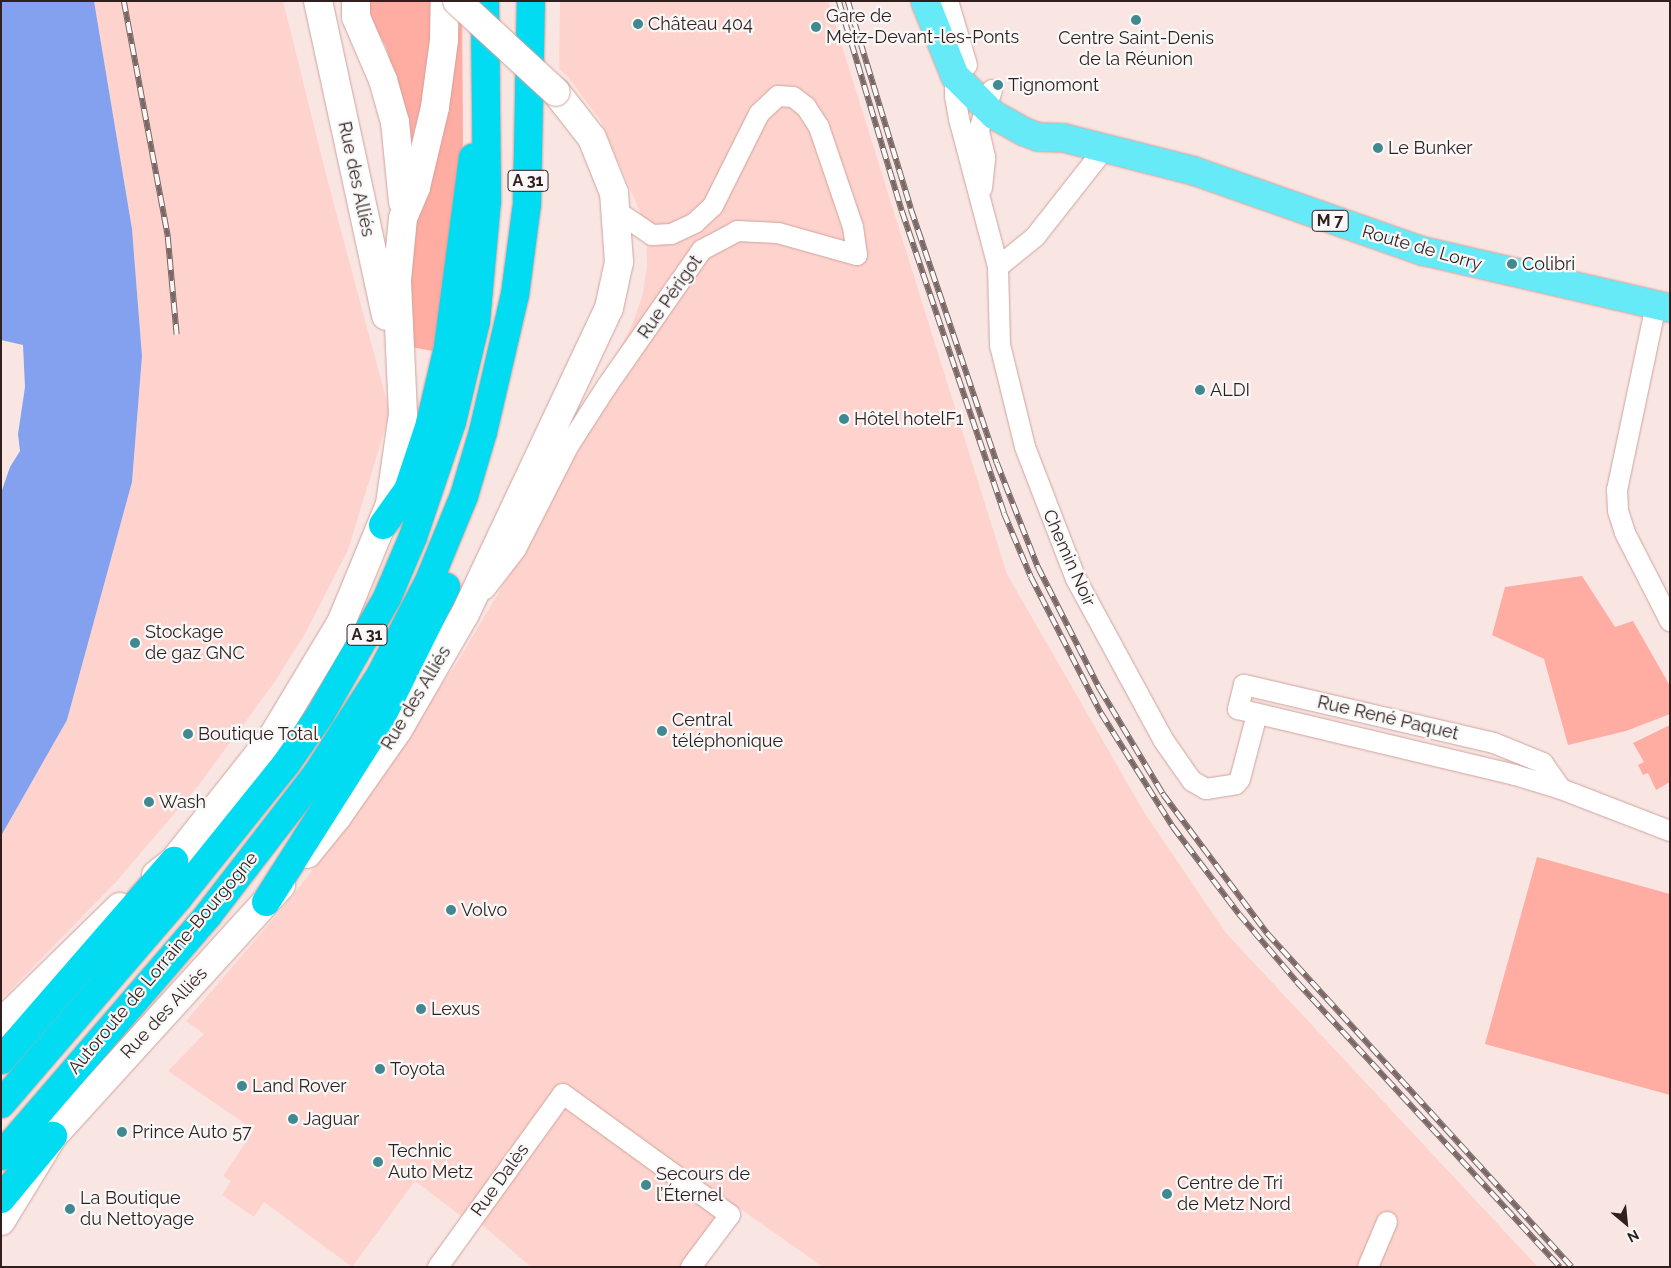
<!DOCTYPE html>
<meta charset="utf-8">
<style>
body{margin:0}
#map{position:relative;width:1671px;height:1268px;overflow:hidden;background:#f9e6e3;font-family:Raleway,sans-serif}
div>[style]{position:absolute}
.built>*{inset:0;background:#ffd3cd}
.green>*{inset:0;background:#ffaca2}
.water>*{inset:0;background:#83a1ef}
.roads{filter:drop-shadow(0 0 1px #cfa39d) drop-shadow(0 0 1px #cfa39d)}
.minor>*{height:20px;margin:-10px;padding:0 10px;transform-origin:10px;border-radius:10px;background:#fff}
.secondary>*{height:28px;margin:-14px;padding:0 14px;transform-origin:14px;border-radius:14px;background:#fff}
.primary>*{height:28px;margin:-14px;padding:0 14px;transform-origin:14px;border-radius:14px;background:#67eaf7}
.motorway>*{height:28px;margin:-14px;padding:0 14px;transform-origin:14px;border-radius:14px;background:#01dcf2}
.rail>*{height:5.5px;margin-top:-2.75px;transform-origin:0;background:repeating-linear-gradient(90deg,#f8f8f8 0 11px,#7a6866 0 22px);box-sizing:border-box;border-block:1px solid #7a6866}
.bridges{filter:drop-shadow(0 0 1px #cfa39d) drop-shadow(0 0 1px #cfa39d)}
.secondary-bridge>*{height:28px;margin:-14px;padding:0 14px;transform-origin:14px;border-radius:14px;background:#fff}
.dots>*{width:14px;height:14px;translate:-50% -50%;box-sizing:border-box;border:2px solid #f8f8f8;border-radius:50%}
span{translate:-50% -50%;white-space:nowrap;text-align:center;line-height:1.15;-webkit-text-stroke:4.5px #f8f8f8;paint-order:stroke}
.shield-label span{padding:1px 4px;background:#f8f8f8;border:1px solid;border-radius:4px;-webkit-text-stroke-width:0}
.shield-label{font-size:16px;color:#301f1d;font-weight:700}
.poi-label{font-size:18px;color:#301f1d}
.left{translate:0 -50%;text-align:left}
.street-label{font-size:18px;color:#301f1d}
.frame{position:absolute;inset:0;border:2px solid #301f1d;pointer-events:none}
.north{position:absolute;left:1601px;top:1198px;width:50px;height:50px;-webkit-text-stroke:4px #f8f8f8;paint-order:stroke;rotate:152deg;font-size:14px;font-weight:700;line-height:20px;text-align:center;color:#301f1d}
.north::after{content:'';display:block;margin:auto;width:18px;height:22px;background:#301f1d;clip-path:polygon(50% 0,100% 100%,50% 72%,0 100%)}
</style>
<div id="map">
<div class="built">
<div style="clip-path:polygon(94px 1px,283px 1px,328px 182px,390px 413px,348px 550px,305px 634px,274px 683px,198px 786px,116px 882px,1px 1000px,1px 836px,67px 720px,132px 482px,142px 356px,132px 229px)"></div>
<div style="clip-path:polygon(560px 1px,828px 1px,1007px 574px,1144px 812px,1226px 933px,1538px 1267px,823px 1267px,739px 1208px,691px 1267px,531px 1267px,473px 1217px,465px 1212px,461px 1216px,415px 1181px,352px 1267px,264px 1202px,254px 1217px,222px 1195px,231px 1181px,223px 1176px,254px 1130px,168px 1071px,204px 1034px,186px 1021px,291px 898px,345px 827px,456px 664px,517px 562px,605px 375px,631px 328px,642px 297px,647px 266px,646px 226px,601px 122px,568px 77px,559px 69px)"></div>
</div>
<div class="green">
<div style="clip-path:polygon(368px 1px,435px 1px,433px 47px,409px 184px,400px 97px,386px 47px,371px 20px)"></div>
<div style="clip-path:polygon(462px 1px,463px 142px,453px 251px,433px 351px,411px 347px,410px 253px,452px 21px)"></div>
<div style="clip-path:polygon(1582px 576px,1615px 627px,1633px 621px,1670px 686px,1670px 714px,1626px 731px,1568px 745px,1544px 659px,1492px 635px,1505px 587px)"></div>
<div style="clip-path:polygon(1670px 725px,1670px 782px,1656px 790px,1648px 773px,1643px 775px,1638px 765px,1644px 762px,1633px 743px)"></div>
<div style="clip-path:polygon(1537px 857px,1670px 894px,1670px 1095px,1485px 1044px)"></div>
</div>
<div class="water">
<div style="clip-path:polygon(1px 1px,94px 1px,132px 229px,142px 356px,132px 482px,67px 720px,1px 836px,1px 493px,10px 467px,20px 451px,18px 434px,25px 387px,23px 345px,1px 340px)"></div>
</div>
<div class="roads">
<div class="minor">
<div style="left:948px;top:1px;width:67px;rotate:73.5deg"></div>
<div style="left:955px;top:76px;width:20px;rotate:90deg"></div>
<div style="left:955px;top:96px;width:23px;rotate:80deg"></div>
<div style="left:959px;top:119px;width:153px;rotate:75.2deg"></div>
<div style="left:998px;top:267px;width:78px;rotate:88.5deg"></div>
<div style="left:1000px;top:345px;width:105px;rotate:76.2deg"></div>
<div style="left:1025px;top:447px;width:142px;rotate:68.9deg"></div>
<div style="left:1076px;top:579px;width:184px;rotate:61.5deg"></div>
<div style="left:1164px;top:741px;width:49px;rotate:55deg"></div>
<div style="left:1192px;top:781px;width:16px;rotate:30deg"></div>
<div style="left:1206px;top:789px;width:30px;rotate:-9deg"></div>
<div style="left:1236px;top:784px;width:6px;rotate:-51deg"></div>
<div style="left:1240px;top:779px;width:67px;rotate:-75.3deg"></div>
<div style="left:982px;top:188px;width:31px;rotate:-84deg"></div>
<div style="left:985px;top:157px;width:28px;rotate:-103deg"></div>
<div style="left:979px;top:130px;width:42px;rotate:-72deg"></div>
<div style="left:998px;top:267px;width:48px;rotate:-39deg"></div>
<div style="left:1035px;top:237px;width:113px;rotate:-51.8deg"></div>
<div style="left:1656px;top:305px;width:189px;rotate:101.9deg"></div>
<div style="left:1617px;top:490px;width:21px;rotate:87deg"></div>
<div style="left:1618px;top:511px;width:23px;rotate:72deg"></div>
<div style="left:1625px;top:533px;width:99px;rotate:62.9deg"></div>
<div style="left:485px;top:589px;width:51px;rotate:-52.2deg"></div>
<div style="left:516px;top:549px;width:117px;rotate:-63deg"></div>
<div style="left:569px;top:445px;width:70px;rotate:-57.2deg"></div>
<div style="left:607px;top:386px;width:166px;rotate:-55.1deg"></div>
<div style="left:702px;top:250px;width:40px;rotate:-28deg"></div>
<div style="left:737px;top:231px;width:41px;rotate:2.8deg"></div>
<div style="left:778px;top:233px;width:82px;rotate:15.6deg"></div>
<div style="left:857px;top:255px;width:28px;rotate:-98deg"></div>
<div style="left:853px;top:227px;width:106px;rotate:-108.8deg"></div>
<div style="left:819px;top:127px;width:24px;rotate:-123deg"></div>
<div style="left:806px;top:107px;width:16px;rotate:-142deg"></div>
<div style="left:793px;top:97px;width:15px;rotate:-176deg"></div>
<div style="left:778px;top:96px;width:26px;rotate:137deg"></div>
<div style="left:759px;top:114px;width:103px;rotate:116.6deg"></div>
<div style="left:713px;top:206px;width:25px;rotate:137deg"></div>
<div style="left:695px;top:223px;width:26px;rotate:155deg"></div>
<div style="left:671px;top:234px;width:19px;rotate:177deg"></div>
<div style="left:652px;top:235px;width:41px;rotate:-145.9deg"></div>
<div style="left:1561px;top:789px;width:32px;rotate:-125deg"></div>
<div style="left:1543px;top:763px;width:53px;rotate:-157.8deg"></div>
<div style="left:1494px;top:743px;width:257px;rotate:-166.9deg"></div>
<div style="left:1244px;top:685px;width:25px;rotate:104deg"></div>
<div style="left:1238px;top:709px;width:285px;rotate:13.4deg"></div>
<div style="left:1515px;top:775px;width:48px;rotate:16.9deg"></div>
<div style="left:1561px;top:789px;width:117px;rotate:21.1deg"></div>
<div style="left:438px;top:1267px;width:213px;rotate:-54.2deg"></div>
<div style="left:563px;top:1094px;width:206px;rotate:35.9deg"></div>
<div style="left:730px;top:1215px;width:65px;rotate:126.9deg"></div>
<div style="left:1368px;top:1267px;width:49px;rotate:-67.1deg"></div>
</div>
<div class="secondary">
<div style="left:318px;top:1px;width:322px;rotate:77.8deg"></div>
<div style="left:356px;top:1px;width:16px;rotate:90deg"></div>
<div style="left:356px;top:17px;width:69px;rotate:66.8deg"></div>
<div style="left:383px;top:80px;width:44px;rotate:74.1deg"></div>
<div style="left:395px;top:122px;width:80px;rotate:84.3deg"></div>
<div style="left:307px;top:854px;width:48px;rotate:-51deg"></div>
<div style="left:337px;top:817px;width:106px;rotate:-55deg"></div>
<div style="left:398px;top:730px;width:134px;rotate:-60deg"></div>
<div style="left:465px;top:614px;width:338px;rotate:-64.8deg"></div>
<div style="left:609px;top:308px;width:47px;rotate:-77.7deg"></div>
<div style="left:619px;top:262px;width:69px;rotate:-94.1deg"></div>
<div style="left:614px;top:193px;width:59px;rotate:-111.8deg"></div>
<div style="left:592px;top:138px;width:58px;rotate:-128deg"></div>
<div style="left:156px;top:875px;width:23px;rotate:-38deg"></div>
<div style="left:174px;top:861px;width:159px;rotate:-51.6deg"></div>
<div style="left:273px;top:736px;width:132px;rotate:-59deg"></div>
<div style="left:341px;top:623px;width:129px;rotate:-67.6deg"></div>
<div style="left:390px;top:504px;width:91px;rotate:-81.8deg"></div>
<div style="left:403px;top:414px;width:134px;rotate:-92.6deg"></div>
<div style="left:397px;top:280px;width:62px;rotate:-84.5deg"></div>
<div style="left:403px;top:218px;width:34px;rotate:-67deg"></div>
<div style="left:416px;top:187px;width:82px;rotate:-76.6deg"></div>
<div style="left:435px;top:107px;width:68px;rotate:-82.3deg"></div>
<div style="left:444px;top:40px;width:39px;rotate:-89deg"></div>
<div style="left:1px;top:1023px;width:166px;rotate:-44.3deg"></div>
<div style="left:1px;top:1221px;width:100px;rotate:-58.5deg"></div>
<div style="left:53px;top:1136px;width:339px;rotate:-47.7deg"></div>
</div>
<div class="primary">
<div style="left:925px;top:1px;width:81px;rotate:68.2deg"></div>
<div style="left:955px;top:76px;width:55px;rotate:45deg"></div>
<div style="left:994px;top:115px;width:35px;rotate:29deg"></div>
<div style="left:1025px;top:132px;width:14px;rotate:21deg"></div>
<div style="left:1038px;top:137px;width:26px;rotate:2deg"></div>
<div style="left:1064px;top:138px;width:134px;rotate:14.2deg"></div>
<div style="left:1194px;top:171px;width:243px;rotate:19.3deg"></div>
<div style="left:1423px;top:251px;width:253px;rotate:13deg"></div>
</div>
<div class="motorway">
<div style="left:383px;top:525px;width:43px;rotate:-54.5deg"></div>
<div style="left:408px;top:490px;width:70px;rotate:-71.6deg"></div>
<div style="left:430px;top:424px;width:79px;rotate:-76.8deg"></div>
<div style="left:448px;top:347px;width:191px;rotate:-82.5deg"></div>
<div style="left:266px;top:902px;width:201px;rotate:-57.6deg"></div>
<div style="left:374px;top:732px;width:162px;rotate:-63.6deg"></div>
<div style="left:1px;top:1060px;width:264px;rotate:-49deg"></div>
<div style="left:1px;top:1104px;width:273px;rotate:-49.3deg"></div>
<div style="left:179px;top:897px;width:171px;rotate:-51.2deg"></div>
<div style="left:286px;top:764px;width:60px;rotate:-55.2deg"></div>
<div style="left:320px;top:715px;width:135px;rotate:-60.2deg"></div>
<div style="left:387px;top:598px;width:66px;rotate:-66.9deg"></div>
<div style="left:413px;top:537px;width:121px;rotate:-71.3deg"></div>
<div style="left:452px;top:422px;width:104px;rotate:-76.6deg"></div>
<div style="left:476px;top:321px;width:121px;rotate:-84.8deg"></div>
<div style="left:487px;top:200px;width:199px;rotate:-90.6deg"></div>
<div style="left:1px;top:1156px;width:318px;rotate:-49.3deg"></div>
<div style="left:208px;top:915px;width:177px;rotate:-52.4deg"></div>
<div style="left:316px;top:775px;width:120px;rotate:-57.2deg"></div>
<div style="left:381px;top:674px;width:105px;rotate:-62.7deg"></div>
<div style="left:429px;top:581px;width:92px;rotate:-67.6deg"></div>
<div style="left:464px;top:496px;width:67px;rotate:-73.5deg"></div>
<div style="left:483px;top:432px;width:141px;rotate:-76.9deg"></div>
<div style="left:515px;top:295px;width:92px;rotate:-82.5deg"></div>
<div style="left:527px;top:204px;width:203px;rotate:-88.9deg"></div>
<div style="left:1px;top:1199px;width:82px;rotate:-50.5deg"></div>
</div>
</div>
<div class="rail">
<div style="left:124px;top:1px;width:240px;rotate:79.4deg"></div>
<div style="left:168px;top:237px;width:98px;rotate:84.8deg"></div>
<div style="left:839px;top:1px;width:219px;rotate:73.3deg"></div>
<div style="left:902px;top:211px;width:319px;rotate:71.3deg"></div>
<div style="left:1004px;top:513px;width:69px;rotate:67.1deg"></div>
<div style="left:1031px;top:577px;width:153px;rotate:62.8deg"></div>
<div style="left:1101px;top:713px;width:135px;rotate:57.7deg"></div>
<div style="left:1173px;top:827px;width:109px;rotate:52.8deg"></div>
<div style="left:1239px;top:914px;width:89px;rotate:49.5deg"></div>
<div style="left:1297px;top:982px;width:388px;rotate:47.3deg"></div>
<div style="left:848px;top:1px;width:217px;rotate:73.1deg"></div>
<div style="left:911px;top:209px;width:268px;rotate:71.3deg"></div>
<div style="left:997px;top:463px;width:112px;rotate:68.5deg"></div>
<div style="left:1038px;top:567px;width:137px;rotate:63.1deg"></div>
<div style="left:1100px;top:689px;width:122px;rotate:59deg"></div>
<div style="left:1163px;top:794px;width:174px;rotate:53.2deg"></div>
<div style="left:1267px;top:933px;width:452px;rotate:47.6deg"></div>
</div>
<div class="bridges">
<div class="secondary-bridge">
<div style="left:457px;top:1px;width:134px;rotate:42.6deg"></div>
</div>
</div>
<div class="dots">
<div style="left:1136px;top:20px;background:#418891"></div>
<div style="left:638px;top:24px;background:#418891"></div>
<div style="left:816px;top:27px;background:#418891"></div>
<div style="left:998px;top:85px;background:#418891"></div>
<div style="left:1378px;top:148px;background:#418891"></div>
<div style="left:1512px;top:264px;background:#418891"></div>
<div style="left:1200px;top:390px;background:#418891"></div>
<div style="left:844px;top:419px;background:#418891"></div>
<div style="left:135px;top:643px;background:#418891"></div>
<div style="left:662px;top:731px;background:#418891"></div>
<div style="left:188px;top:734px;background:#418891"></div>
<div style="left:149px;top:802px;background:#418891"></div>
<div style="left:451px;top:910px;background:#418891"></div>
<div style="left:421px;top:1009px;background:#418891"></div>
<div style="left:380px;top:1069px;background:#418891"></div>
<div style="left:242px;top:1086px;background:#418891"></div>
<div style="left:293px;top:1119px;background:#418891"></div>
<div style="left:122px;top:1132px;background:#418891"></div>
<div style="left:378px;top:1162px;background:#418891"></div>
<div style="left:646px;top:1185px;background:#418891"></div>
<div style="left:1167px;top:1194px;background:#418891"></div>
<div style="left:70px;top:1209px;background:#418891"></div>
</div>
<div class="shield-label">
<span style="left:528px;top:181px">A 31</span>
<span style="left:1330px;top:221px">M 7</span>
<span style="left:367px;top:635px">A 31</span>
</div>
<div class="poi-label">
<span class="left" style="left:826px;top:27px">Gare de<br>Metz-Devant-les-Ponts</span>
<span class="left" style="left:648px;top:24px">Château 404</span>
<span style="left:1136px;top:49px">Centre Saint-Denis<br>de la Réunion</span>
<span class="left" style="left:1008px;top:85px">Tignomont</span>
<span class="left" style="left:1388px;top:148px">Le Bunker</span>
<span class="left" style="left:1522px;top:264px">Colibri</span>
<span class="left" style="left:1210px;top:390px">ALDI</span>
<span class="left" style="left:854px;top:419px">Hôtel hotelF1</span>
<span class="left" style="left:145px;top:643px">Stockage<br>de gaz GNC</span>
<span class="left" style="left:672px;top:731px">Central<br>téléphonique</span>
<span class="left" style="left:198px;top:734px">Boutique Total</span>
<span class="left" style="left:159px;top:802px">Wash</span>
<span class="left" style="left:461px;top:910px">Volvo</span>
<span class="left" style="left:431px;top:1009px">Lexus</span>
<span class="left" style="left:390px;top:1069px">Toyota</span>
<span class="left" style="left:252px;top:1086px">Land Rover</span>
<span class="left" style="left:303px;top:1119px">Jaguar</span>
<span class="left" style="left:132px;top:1132px">Prince Auto 57</span>
<span class="left" style="left:388px;top:1162px">Technic<br>Auto Metz</span>
<span class="left" style="left:656px;top:1185px">Secours de<br>l’Éternel</span>
<span class="left" style="left:1177px;top:1194px">Centre de Tri<br>de Metz Nord</span>
<span class="left" style="left:80px;top:1209px">La Boutique<br>du Nettoyage</span>
</div>
<div class="street-label">
<span style="left:356px;top:179px;rotate:78deg">Rue des Alliés</span>
<span style="left:1422px;top:248px;rotate:16deg">Route de Lorry</span>
<span style="left:670px;top:297px;rotate:-55deg">Rue Périgot</span>
<span style="left:1069px;top:558px;rotate:66deg">Chemin Noir</span>
<span style="left:416px;top:698px;rotate:-59deg">Rue des Alliés</span>
<span style="left:1388px;top:718px;rotate:13deg">Rue René Paquet</span>
<span style="left:163px;top:963px;rotate:-50deg">Autoroute de Lorraine-Bourgogne</span>
<span style="left:164px;top:1013px;rotate:-47deg">Rue des Alliés</span>
<span style="left:500px;top:1180px;rotate:-54deg">Rue Dalès</span>
</div>
<div class="frame"></div>
<div class="north">N</div>
</div>
